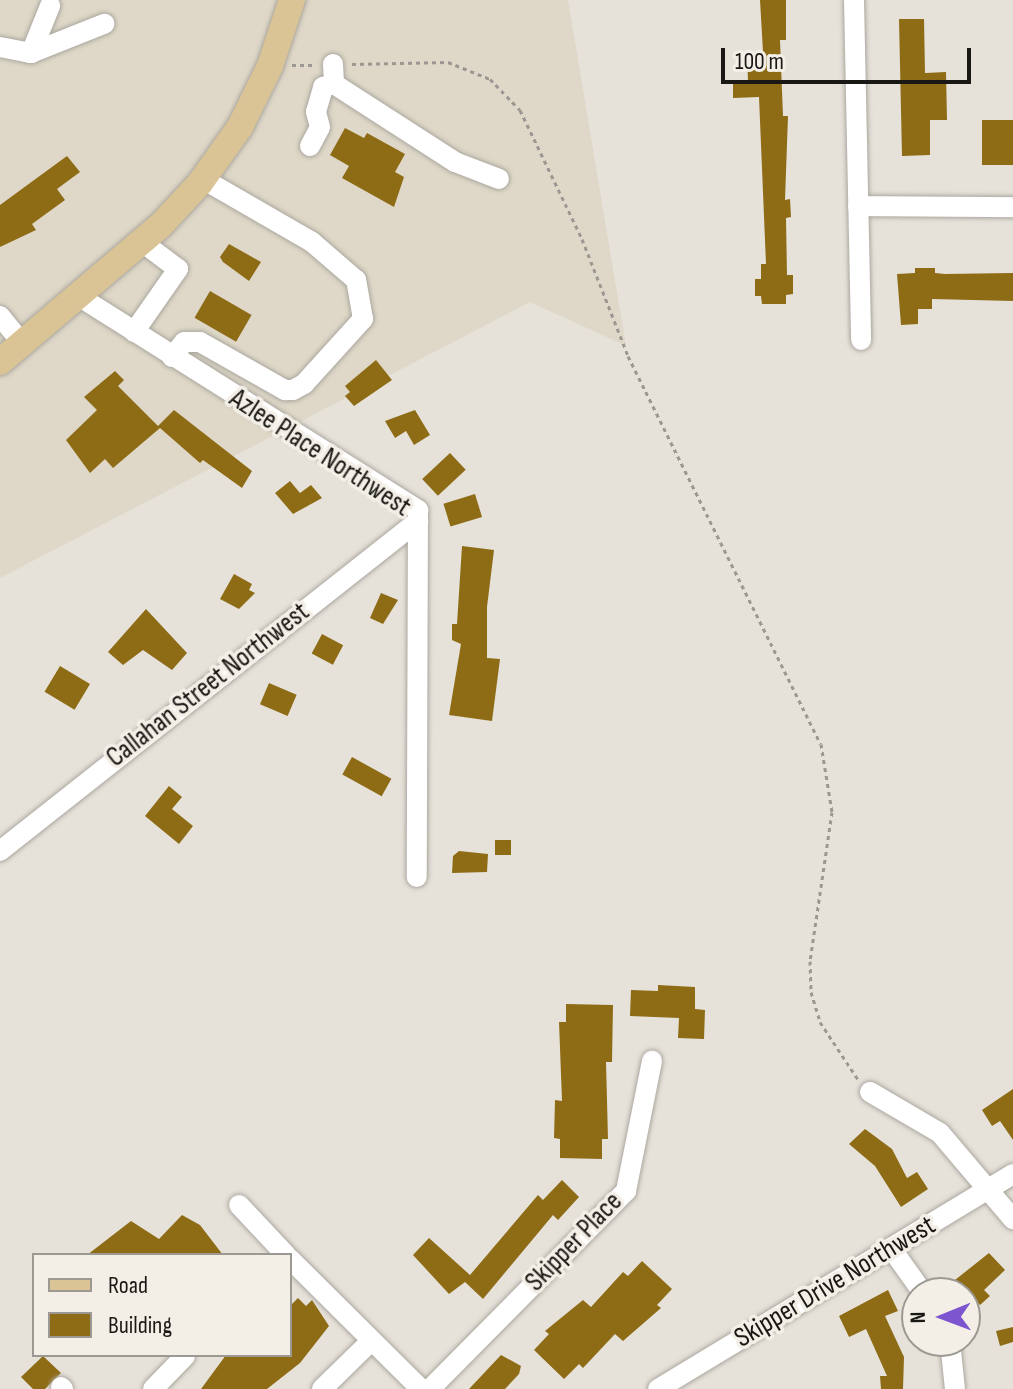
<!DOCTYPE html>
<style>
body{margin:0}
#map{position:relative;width:1013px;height:1389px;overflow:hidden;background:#e6e2da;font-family:"Sofia Sans Condensed",sans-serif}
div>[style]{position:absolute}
.built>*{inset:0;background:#dfd8c8}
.building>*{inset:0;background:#8e6b15;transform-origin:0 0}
.path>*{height:3px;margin-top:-1.5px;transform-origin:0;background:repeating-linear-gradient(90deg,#9b9892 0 4px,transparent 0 8px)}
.roads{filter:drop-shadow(0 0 2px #aba79f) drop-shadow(0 0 2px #aba79f)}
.minor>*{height:20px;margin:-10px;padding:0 10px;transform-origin:10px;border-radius:10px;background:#fff}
.major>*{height:26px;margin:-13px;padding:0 13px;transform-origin:13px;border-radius:13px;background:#dac495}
span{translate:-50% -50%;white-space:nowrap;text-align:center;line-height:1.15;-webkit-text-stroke:7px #f3efe7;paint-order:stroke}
.street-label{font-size:28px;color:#1a1815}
.legend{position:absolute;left:32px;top:1253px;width:260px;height:104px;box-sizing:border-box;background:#f3efe7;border:2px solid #9c9993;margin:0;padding:10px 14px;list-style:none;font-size:24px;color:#1a1815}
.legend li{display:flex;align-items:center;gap:16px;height:40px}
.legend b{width:40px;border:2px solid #9c9993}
.north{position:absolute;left:901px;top:1277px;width:80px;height:80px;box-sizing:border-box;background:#f3efe7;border:2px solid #9c9993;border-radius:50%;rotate:269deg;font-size:22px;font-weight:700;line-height:32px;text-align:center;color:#1a1815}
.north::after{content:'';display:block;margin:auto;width:28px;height:36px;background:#7c55cf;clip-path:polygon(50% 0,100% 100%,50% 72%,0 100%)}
.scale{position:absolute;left:721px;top:48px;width:250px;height:36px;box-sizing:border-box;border:4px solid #1a1815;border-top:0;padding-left:10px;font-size:24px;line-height:28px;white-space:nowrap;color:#1a1815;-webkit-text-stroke:6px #f3efe7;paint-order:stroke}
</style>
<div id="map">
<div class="built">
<div style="clip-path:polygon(0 0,568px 0,626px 346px,530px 302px,0 578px)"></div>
</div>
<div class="building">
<div style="clip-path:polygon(760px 0,786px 0,786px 40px,780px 40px,783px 116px,788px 116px,785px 200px,790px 199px,791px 217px,786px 218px,787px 275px,793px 275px,793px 294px,786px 295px,786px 304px,762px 304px,761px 296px,755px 296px,755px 279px,761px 279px,761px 264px,766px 264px,759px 97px,733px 98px,733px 83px,748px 82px,747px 52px,763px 52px)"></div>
<div style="clip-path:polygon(899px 19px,924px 19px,925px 73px,946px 72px,947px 120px,930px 120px,930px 155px,902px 156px)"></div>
<div style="left:982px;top:120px;width:31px;height:45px"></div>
<div style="clip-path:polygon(345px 128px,364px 138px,367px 133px,405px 154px,395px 172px,404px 177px,394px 207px,342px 178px,349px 166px,330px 155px)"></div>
<div style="clip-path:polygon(67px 156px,80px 172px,57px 189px,65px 200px,32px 224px,36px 230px,0 247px,0 205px)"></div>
<div style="clip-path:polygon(229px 244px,261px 262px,249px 281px,223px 262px,220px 257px)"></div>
<div style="clip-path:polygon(915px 268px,935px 268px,935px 273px,945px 274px,1013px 273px,1013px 301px,932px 299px,932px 309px,918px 309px,918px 324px,901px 325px,897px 274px,915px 273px)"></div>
<div style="left:210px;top:291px;width:48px;height:31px;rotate:30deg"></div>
<div style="clip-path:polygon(376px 360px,392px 380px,354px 406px,345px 396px,350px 392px,345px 386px)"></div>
<div style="clip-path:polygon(115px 371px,124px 380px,118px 386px,158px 426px,174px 410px,252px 471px,242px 488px,203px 460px,200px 463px,160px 428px,113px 468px,105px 459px,90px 473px,66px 440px,97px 410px,84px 397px)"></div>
<div style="clip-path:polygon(415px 410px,430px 435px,414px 445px,406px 431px,395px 438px,385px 421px)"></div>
<div style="left:450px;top:453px;width:23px;height:38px;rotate:47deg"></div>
<div style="clip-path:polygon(290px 481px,300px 493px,311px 485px,322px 498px,293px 514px,275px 493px)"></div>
<div style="left:475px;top:494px;width:24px;height:33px;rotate:73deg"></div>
<div style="clip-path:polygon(462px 546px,494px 550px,487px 607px,487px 658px,500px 659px,492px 721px,449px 715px,461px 644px,452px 640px,452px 624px,457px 624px)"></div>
<div style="clip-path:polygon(234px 574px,252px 584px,249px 590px,255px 593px,239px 609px,220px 599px)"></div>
<div style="clip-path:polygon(381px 593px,398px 600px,383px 624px,370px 618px)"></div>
<div style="clip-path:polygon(146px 609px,187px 653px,172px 670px,143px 650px,123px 665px,108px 652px)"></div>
<div style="left:322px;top:634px;width:24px;height:22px;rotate:28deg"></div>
<div style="left:60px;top:666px;width:35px;height:30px;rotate:31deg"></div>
<div style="left:269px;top:683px;width:30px;height:23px;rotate:23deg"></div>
<div style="left:352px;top:757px;width:45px;height:20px;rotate:29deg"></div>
<div style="clip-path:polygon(169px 786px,182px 797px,172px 809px,193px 826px,179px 844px,145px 816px)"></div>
<div style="left:495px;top:840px;width:16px;height:15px"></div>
<div style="clip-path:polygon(459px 851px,488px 854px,487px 872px,452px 873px,453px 856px)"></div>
<div style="clip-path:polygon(658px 985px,695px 987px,695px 1009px,705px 1010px,704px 1039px,678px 1038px,679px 1018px,630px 1016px,631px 990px,658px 991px)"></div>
<div style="clip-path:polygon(566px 1004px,613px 1005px,612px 1062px,606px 1062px,608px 1139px,602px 1139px,602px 1159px,560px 1158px,560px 1139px,554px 1138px,555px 1100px,562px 1101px,559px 1022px,566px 1022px)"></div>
<div style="clip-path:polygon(1013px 1089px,1013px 1140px,1000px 1121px,992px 1126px,982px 1110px)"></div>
<div style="clip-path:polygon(865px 1129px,892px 1149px,907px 1178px,917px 1172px,928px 1189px,901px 1207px,875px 1166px,849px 1144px)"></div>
<div style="clip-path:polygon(562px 1180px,579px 1197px,558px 1220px,553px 1215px,483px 1299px,465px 1282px,449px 1294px,413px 1255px,429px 1238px,470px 1275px,538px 1195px,543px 1200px)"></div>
<div style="clip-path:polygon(182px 1215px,200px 1225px,223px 1255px,87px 1255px,131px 1221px,159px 1239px)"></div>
<div style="clip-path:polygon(989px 1253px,1005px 1270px,984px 1290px,990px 1296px,980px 1305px,955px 1280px)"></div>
<div style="clip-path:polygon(642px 1261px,672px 1289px,657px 1305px,661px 1308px,623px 1341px,615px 1334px,583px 1368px,579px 1364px,564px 1379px,534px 1350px,549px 1334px,545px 1331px,583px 1300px,591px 1307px,623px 1272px,628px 1276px)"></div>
<div style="clip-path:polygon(888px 1290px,898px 1311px,885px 1316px,904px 1357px,903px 1389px,881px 1389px,880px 1376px,887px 1376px,866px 1329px,849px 1337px,839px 1316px)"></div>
<div style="clip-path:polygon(298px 1298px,306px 1306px,312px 1300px,329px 1326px,300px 1363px,267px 1389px,201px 1389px,226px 1355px,290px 1355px,290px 1306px)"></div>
<div style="clip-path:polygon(1013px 1327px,1013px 1342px,1000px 1346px,996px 1331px)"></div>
<div style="clip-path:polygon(501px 1355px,521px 1366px,519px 1374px,505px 1389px,469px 1389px)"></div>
<div style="clip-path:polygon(43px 1356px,61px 1373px,45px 1389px,33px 1389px,21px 1377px)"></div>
</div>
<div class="path">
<div style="left:352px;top:64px;width:96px;rotate:-1.2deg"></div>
<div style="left:448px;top:62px;width:45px;rotate:22deg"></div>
<div style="left:490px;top:79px;width:43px;rotate:45.9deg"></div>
<div style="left:520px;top:110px;width:143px;rotate:64.3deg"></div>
<div style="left:582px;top:239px;width:126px;rotate:68.5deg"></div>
<div style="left:628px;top:356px;width:433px;rotate:63.6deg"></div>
<div style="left:821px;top:744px;width:69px;rotate:80.8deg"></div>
<div style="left:832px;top:812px;width:151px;rotate:98.4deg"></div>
<div style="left:810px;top:961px;width:31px;rotate:88deg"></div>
<div style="left:811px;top:992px;width:31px;rotate:73deg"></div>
<div style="left:820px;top:1022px;width:71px;rotate:56.5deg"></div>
<div style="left:292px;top:65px;width:24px"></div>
</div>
<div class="roads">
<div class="minor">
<div style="left:854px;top:0;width:340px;rotate:88.8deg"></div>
<div style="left:0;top:47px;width:32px;rotate:11deg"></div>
<div style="left:31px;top:53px;width:79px;rotate:-21.7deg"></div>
<div style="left:31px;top:53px;width:51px;rotate:-68deg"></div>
<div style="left:333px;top:64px;width:20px;rotate:87deg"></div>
<div style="left:334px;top:84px;width:144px;rotate:32.8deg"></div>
<div style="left:455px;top:162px;width:47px;rotate:21.1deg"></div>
<div style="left:310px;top:146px;width:21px;rotate:-62deg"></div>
<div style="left:320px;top:127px;width:16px;rotate:-105deg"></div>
<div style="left:316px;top:112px;width:26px;rotate:-74deg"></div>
<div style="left:323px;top:87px;width:11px;rotate:-15deg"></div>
<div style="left:858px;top:206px;width:155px;rotate:0.4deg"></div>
<div style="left:80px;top:297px;width:400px;rotate:32.2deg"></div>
<div style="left:418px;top:510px;width:367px;rotate:90.2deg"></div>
<div style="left:0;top:316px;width:36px;rotate:51deg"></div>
<div style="left:134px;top:332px;width:77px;rotate:-55.1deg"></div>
<div style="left:178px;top:269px;width:45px;rotate:-143.1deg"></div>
<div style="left:172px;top:357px;width:19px;rotate:-51deg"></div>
<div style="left:184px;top:342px;width:16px"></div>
<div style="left:200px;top:342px;width:98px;rotate:29.5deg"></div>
<div style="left:285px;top:390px;width:8px"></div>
<div style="left:293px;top:390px;width:13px;rotate:-29deg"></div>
<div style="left:304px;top:384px;width:88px;rotate:-47.8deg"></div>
<div style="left:363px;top:319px;width:40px;rotate:-100deg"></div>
<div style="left:356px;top:280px;width:58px;rotate:-139.2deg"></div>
<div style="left:312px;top:242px;width:126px;rotate:-150deg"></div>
<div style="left:0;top:851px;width:533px;rotate:-38.29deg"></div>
<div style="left:870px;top:1092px;width:81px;rotate:30.4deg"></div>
<div style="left:940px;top:1133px;width:113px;rotate:49.7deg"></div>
<div style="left:239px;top:1205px;width:69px;rotate:46.8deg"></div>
<div style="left:891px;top:1248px;width:55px;rotate:54.6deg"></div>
<div style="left:290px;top:1259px;width:185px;rotate:44.8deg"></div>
<div style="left:950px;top:1341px;width:48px;rotate:84.1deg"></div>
<div style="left:61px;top:1387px;width:3px;rotate:45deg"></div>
<div style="left:153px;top:1389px;width:46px;rotate:-45.9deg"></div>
<div style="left:322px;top:1389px;width:66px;rotate:-44.4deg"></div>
<div style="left:430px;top:1389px;width:279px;rotate:-45.3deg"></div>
<div style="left:626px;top:1191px;width:133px;rotate:-78.7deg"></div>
<div style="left:658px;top:1389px;width:415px;rotate:-31.2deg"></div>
</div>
<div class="major">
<div style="left:0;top:362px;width:211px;rotate:-40.4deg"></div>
<div style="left:161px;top:225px;width:57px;rotate:-47.1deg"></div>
<div style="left:200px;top:183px;width:69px;rotate:-54.5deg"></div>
<div style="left:240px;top:127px;width:68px;rotate:-63.8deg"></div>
<div style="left:270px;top:66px;width:70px;rotate:-71.6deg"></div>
</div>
</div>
<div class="street-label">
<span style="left:320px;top:453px;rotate:33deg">Azlee Place Northwest</span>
<span style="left:208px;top:685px;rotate:-38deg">Callahan Street Northwest</span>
<span style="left:574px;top:1242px;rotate:-46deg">Skipper Place</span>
<span style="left:835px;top:1282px;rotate:-31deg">Skipper Drive Northwest</span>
</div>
<ul class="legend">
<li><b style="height:10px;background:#dac495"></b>Road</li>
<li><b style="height:22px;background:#8e6b15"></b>Building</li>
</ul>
<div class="north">N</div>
<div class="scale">100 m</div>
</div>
